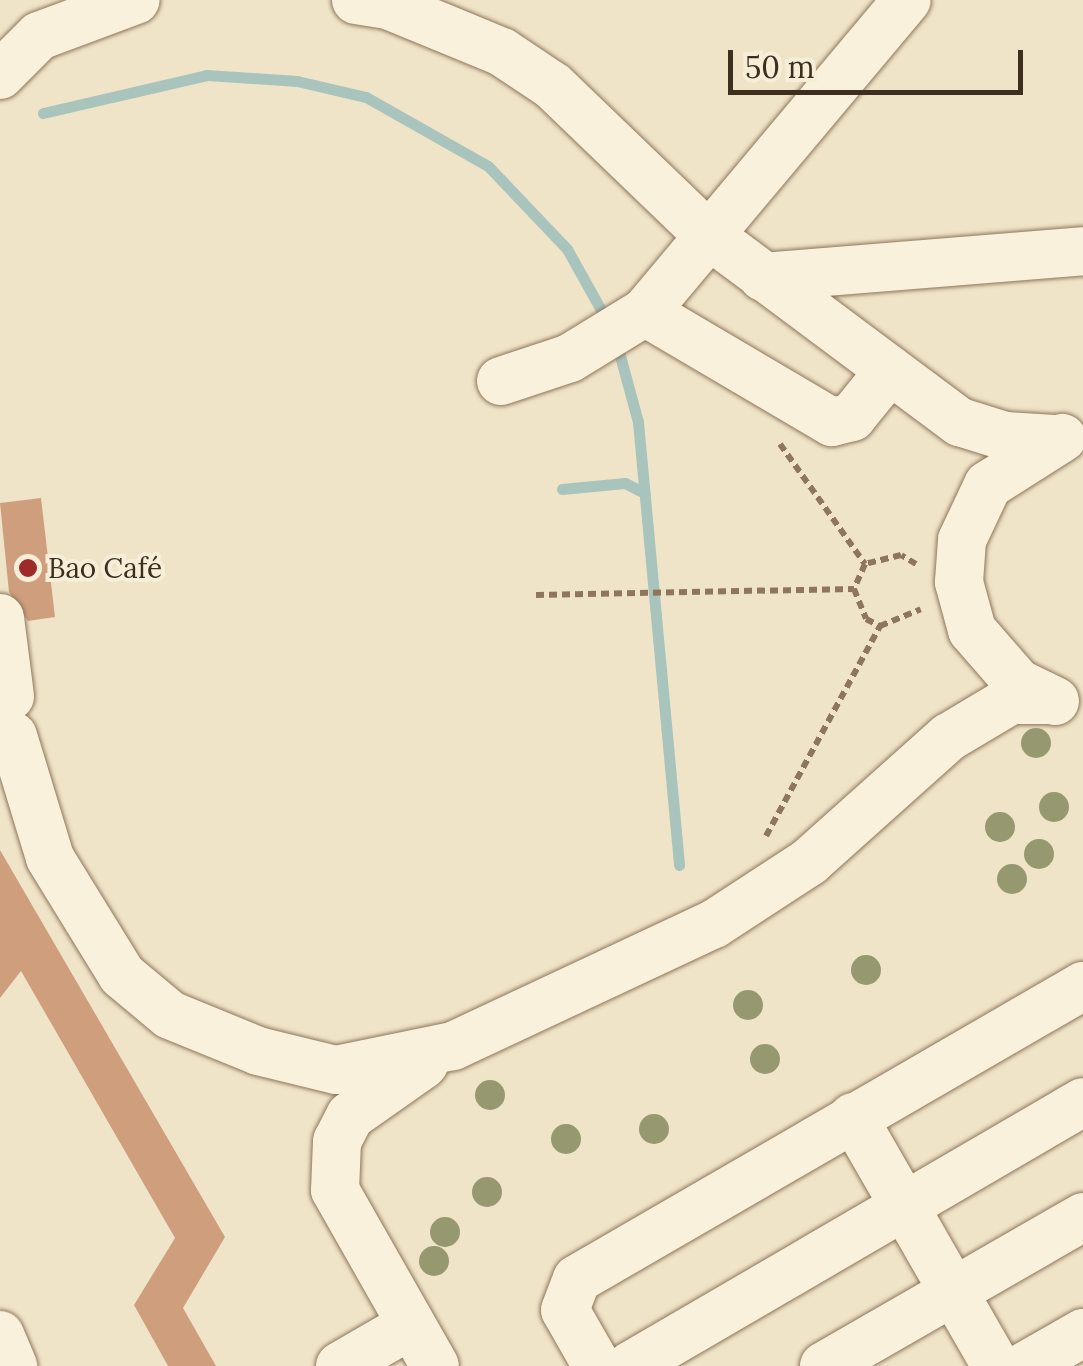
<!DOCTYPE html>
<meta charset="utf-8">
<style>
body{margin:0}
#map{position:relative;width:1083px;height:1366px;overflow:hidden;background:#f0e4c8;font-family:Lora,serif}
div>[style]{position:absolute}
.stream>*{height:11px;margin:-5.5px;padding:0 5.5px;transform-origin:5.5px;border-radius:5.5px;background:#a9c4bc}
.building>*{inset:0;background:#cf9f7d}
.path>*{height:6px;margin-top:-3px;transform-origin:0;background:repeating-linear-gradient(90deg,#8d765c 0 8px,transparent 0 13px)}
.roads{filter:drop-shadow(0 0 2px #8d765c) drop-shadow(0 0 2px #8d765c)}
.minor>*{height:48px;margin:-24px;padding:0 24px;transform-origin:24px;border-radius:24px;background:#faf1dc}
.trees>*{width:30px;height:30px;margin:-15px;border-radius:50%;background:#96986f}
.dots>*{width:28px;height:28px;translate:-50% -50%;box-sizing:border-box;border:5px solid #f7eed8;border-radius:50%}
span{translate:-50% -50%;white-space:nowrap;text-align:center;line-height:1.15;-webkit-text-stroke:8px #f7eed8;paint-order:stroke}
.poi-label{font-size:28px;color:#3d2e20}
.left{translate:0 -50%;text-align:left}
.scale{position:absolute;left:728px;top:50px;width:295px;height:45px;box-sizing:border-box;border:5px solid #3d2e20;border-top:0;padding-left:12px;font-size:30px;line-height:35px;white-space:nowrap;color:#3d2e20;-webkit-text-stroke:8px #f7eed8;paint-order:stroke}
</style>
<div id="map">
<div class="stream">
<div style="left:43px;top:113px;width:168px;rotate:-13deg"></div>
<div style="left:207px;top:75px;width:90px;rotate:3.8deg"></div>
<div style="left:297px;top:81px;width:71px;rotate:13.1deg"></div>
<div style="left:366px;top:97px;width:140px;rotate:29.5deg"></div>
<div style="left:488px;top:166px;width:115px;rotate:46.4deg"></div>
<div style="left:567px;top:249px;width:86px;rotate:60.8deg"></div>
<div style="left:616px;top:341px;width:84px;rotate:74.8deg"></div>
<div style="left:638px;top:422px;width:445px;rotate:84.7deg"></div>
<div style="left:562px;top:489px;width:63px;rotate:-5.4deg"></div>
<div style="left:625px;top:483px;width:22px;rotate:27deg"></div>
</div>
<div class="building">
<div style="clip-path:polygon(41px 498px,55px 617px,28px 621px,9px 592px,0 503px)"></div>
<div style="clip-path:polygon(0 850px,225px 1237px,183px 1308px,216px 1366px,168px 1366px,134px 1305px,175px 1238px,21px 971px,0 998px)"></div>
</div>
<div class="path">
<div style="left:780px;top:444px;width:147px;rotate:54.7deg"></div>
<div style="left:916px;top:564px;width:17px;rotate:-149deg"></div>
<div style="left:901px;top:555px;width:37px;rotate:166deg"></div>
<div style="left:865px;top:564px;width:27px;rotate:114deg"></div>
<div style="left:854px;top:589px;width:32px;rotate:68deg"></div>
<div style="left:866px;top:619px;width:16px;rotate:27deg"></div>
<div style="left:880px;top:626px;width:44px;rotate:-22.5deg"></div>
<div style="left:536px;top:595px;width:318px;rotate:-1.1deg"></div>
<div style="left:766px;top:836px;width:239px;rotate:-61.5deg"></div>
</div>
<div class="roads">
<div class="minor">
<div style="left:356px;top:0;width:32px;rotate:9deg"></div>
<div style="left:388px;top:5px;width:123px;rotate:22.4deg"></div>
<div style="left:502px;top:52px;width:61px;rotate:33.7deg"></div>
<div style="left:553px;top:86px;width:212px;rotate:43.9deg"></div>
<div style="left:706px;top:233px;width:317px;rotate:36.7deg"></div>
<div style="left:960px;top:422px;width:47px;rotate:17.3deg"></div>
<div style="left:1005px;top:436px;width:49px;rotate:3.5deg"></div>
<div style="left:0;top:75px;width:55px;rotate:-45deg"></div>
<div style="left:39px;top:36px;width:103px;rotate:-20.4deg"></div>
<div style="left:763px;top:277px;width:321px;rotate:-4.6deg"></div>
<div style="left:645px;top:312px;width:217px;rotate:30.5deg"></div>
<div style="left:832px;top:422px;width:21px;rotate:-14deg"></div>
<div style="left:852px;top:417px;width:60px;rotate:-51deg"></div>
<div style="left:501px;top:381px;width:73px;rotate:-18.4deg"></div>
<div style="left:570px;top:358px;width:88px;rotate:-31.5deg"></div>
<div style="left:645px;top:312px;width:407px;rotate:-50deg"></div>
<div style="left:0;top:618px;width:79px;rotate:82.7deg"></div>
<div style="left:1055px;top:701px;width:41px;rotate:-154.1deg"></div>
<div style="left:1018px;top:683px;width:70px;rotate:-131deg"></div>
<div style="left:972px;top:630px;width:50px;rotate:-105.2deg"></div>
<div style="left:959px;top:582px;width:42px;rotate:-85.9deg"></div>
<div style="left:962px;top:540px;width:61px;rotate:-64.7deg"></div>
<div style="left:988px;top:485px;width:88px;rotate:-32.4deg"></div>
<div style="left:13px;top:736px;width:127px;rotate:73.1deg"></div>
<div style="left:50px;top:858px;width:137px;rotate:58.4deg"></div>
<div style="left:122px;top:975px;width:62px;rotate:39.8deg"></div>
<div style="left:170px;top:1015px;width:95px;rotate:22.2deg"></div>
<div style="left:258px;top:1051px;width:80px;rotate:13.7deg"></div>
<div style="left:336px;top:1070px;width:119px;rotate:-11.6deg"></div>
<div style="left:453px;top:1046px;width:288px;rotate:-25.1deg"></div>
<div style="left:714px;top:924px;width:113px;rotate:-33.1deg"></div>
<div style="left:809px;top:862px;width:188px;rotate:-41.8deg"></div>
<div style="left:949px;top:737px;width:72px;rotate:-30.8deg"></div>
<div style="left:1011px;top:700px;width:40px"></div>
<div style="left:424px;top:1064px;width:90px;rotate:144.9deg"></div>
<div style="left:350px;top:1116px;width:28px;rotate:117deg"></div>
<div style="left:337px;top:1141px;width:49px;rotate:92.3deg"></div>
<div style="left:335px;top:1190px;width:202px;rotate:60.4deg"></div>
<div style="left:853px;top:1117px;width:287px;rotate:60.1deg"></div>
<div style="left:0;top:1335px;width:34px;rotate:67deg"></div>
<div style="left:340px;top:1366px;width:82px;rotate:-30deg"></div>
<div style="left:597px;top:1366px;width:64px;rotate:-119.7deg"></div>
<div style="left:565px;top:1310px;width:33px;rotate:-69deg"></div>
<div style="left:577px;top:1279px;width:585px;rotate:-30.07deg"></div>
<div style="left:630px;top:1366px;width:524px;rotate:-30.23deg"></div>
<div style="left:824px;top:1366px;width:299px;rotate:-29.9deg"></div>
<div style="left:1025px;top:1366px;width:67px;rotate:-29.6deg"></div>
</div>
</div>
<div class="trees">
<div style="left:1036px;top:743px"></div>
<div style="left:1054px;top:807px"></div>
<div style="left:1000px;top:827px"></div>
<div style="left:1039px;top:854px"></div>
<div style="left:1012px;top:879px"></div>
<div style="left:866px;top:970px"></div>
<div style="left:748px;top:1005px"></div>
<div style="left:765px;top:1059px"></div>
<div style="left:490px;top:1095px"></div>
<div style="left:654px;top:1129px"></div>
<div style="left:566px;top:1139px"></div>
<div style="left:487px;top:1192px"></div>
<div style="left:445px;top:1232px"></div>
<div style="left:434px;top:1261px"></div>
</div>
<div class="dots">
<div style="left:28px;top:568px;background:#9e2a2b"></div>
</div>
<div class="poi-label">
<span class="left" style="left:48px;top:568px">Bao Café</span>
</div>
<div class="scale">50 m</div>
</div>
